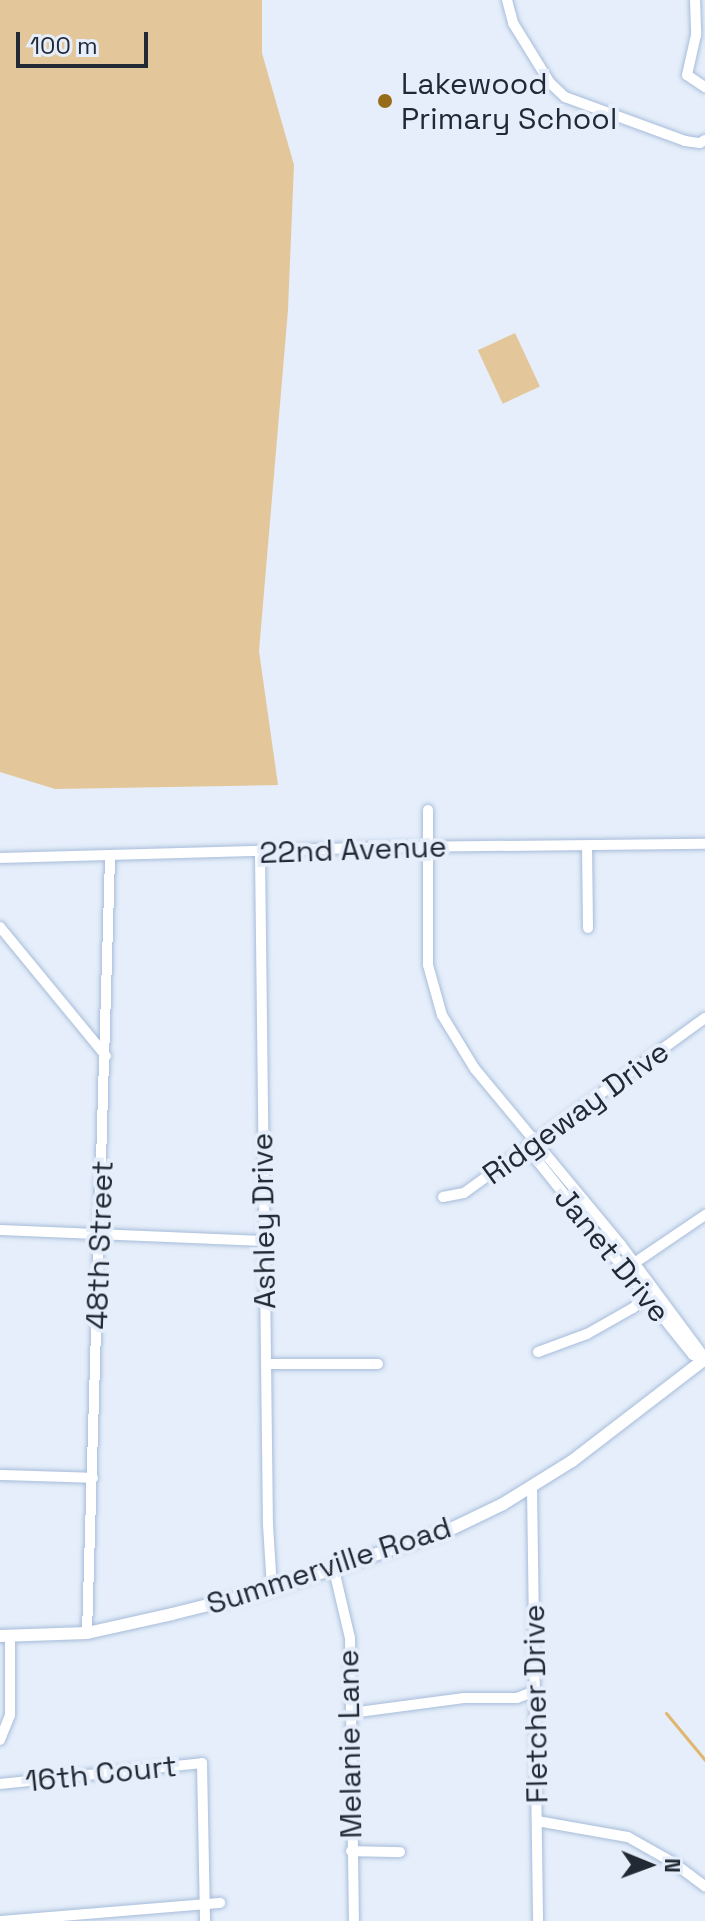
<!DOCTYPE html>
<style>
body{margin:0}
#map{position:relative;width:705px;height:1921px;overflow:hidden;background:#e5eefa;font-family:"Space Grotesk",sans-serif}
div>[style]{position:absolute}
.green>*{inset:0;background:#e3c79a;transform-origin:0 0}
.stream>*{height:3px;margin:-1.5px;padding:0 1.5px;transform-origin:1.5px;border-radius:1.5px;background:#e1b66e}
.roads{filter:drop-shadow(0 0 2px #a7bcda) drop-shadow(0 0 2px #a7bcda)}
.minor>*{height:10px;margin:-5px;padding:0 5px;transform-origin:5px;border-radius:5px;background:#fff}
.major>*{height:12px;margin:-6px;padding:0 6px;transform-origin:6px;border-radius:6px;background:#fff}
.dots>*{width:22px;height:22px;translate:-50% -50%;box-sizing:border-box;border:4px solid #e5eefa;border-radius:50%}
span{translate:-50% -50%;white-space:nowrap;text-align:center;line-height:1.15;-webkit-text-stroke:8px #e5eefa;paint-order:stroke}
.poi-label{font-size:30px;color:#212934}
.left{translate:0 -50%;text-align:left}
.street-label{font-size:30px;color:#212934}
.north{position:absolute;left:609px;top:1825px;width:80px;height:80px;-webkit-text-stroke:6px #e5eefa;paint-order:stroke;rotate:91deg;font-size:22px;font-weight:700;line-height:32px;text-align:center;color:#212934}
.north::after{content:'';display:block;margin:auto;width:28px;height:36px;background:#212934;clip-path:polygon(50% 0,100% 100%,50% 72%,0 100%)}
.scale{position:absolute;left:16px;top:32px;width:132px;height:36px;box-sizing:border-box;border:4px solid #212934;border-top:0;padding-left:10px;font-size:24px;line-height:28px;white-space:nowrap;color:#212934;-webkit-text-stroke:6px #e5eefa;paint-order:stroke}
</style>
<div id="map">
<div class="green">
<div style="clip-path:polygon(0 0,262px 0,262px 53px,294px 165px,288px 310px,259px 651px,278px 785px,55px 789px,0 772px)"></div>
<div style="left:515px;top:333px;width:59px;height:41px;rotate:65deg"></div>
</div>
<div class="stream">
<div style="left:666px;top:1713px;width:61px;rotate:50.3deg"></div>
</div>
<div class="roads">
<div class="minor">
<div style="left:507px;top:0;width:24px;rotate:75deg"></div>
<div style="left:513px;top:23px;width:70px;rotate:58.3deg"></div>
<div style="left:550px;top:83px;width:21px;rotate:43deg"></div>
<div style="left:565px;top:97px;width:128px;rotate:20.1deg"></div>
<div style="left:685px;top:141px;width:15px;rotate:8deg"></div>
<div style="left:700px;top:143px;width:6px;rotate:-31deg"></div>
<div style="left:695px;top:0;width:35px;rotate:88deg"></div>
<div style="left:696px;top:35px;width:41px;rotate:102.7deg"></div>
<div style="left:687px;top:75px;width:22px;rotate:34deg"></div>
<div style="left:428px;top:810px;width:155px;rotate:90deg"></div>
<div style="left:428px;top:965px;width:52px;rotate:74.4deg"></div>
<div style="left:442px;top:1015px;width:63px;rotate:58.6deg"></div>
<div style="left:475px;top:1069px;width:229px;rotate:50.3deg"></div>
<div style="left:621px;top:1245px;width:141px;rotate:53.4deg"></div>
<div style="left:587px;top:846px;width:82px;rotate:89.3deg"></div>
<div style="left:260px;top:854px;width:671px;rotate:89.32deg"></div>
<div style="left:268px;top:1525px;width:64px;rotate:86.4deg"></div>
<div style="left:0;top:858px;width:397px;rotate:-1.6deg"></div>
<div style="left:397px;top:847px;width:308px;rotate:-0.6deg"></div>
<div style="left:0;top:927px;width:167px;rotate:50.6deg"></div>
<div style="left:535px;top:1141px;width:18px;rotate:87deg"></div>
<div style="left:536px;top:1159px;width:251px;rotate:51.3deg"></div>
<div style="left:693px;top:1355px;width:13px;rotate:18deg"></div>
<div style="left:443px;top:1197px;width:21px;rotate:-11deg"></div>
<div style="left:464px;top:1193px;width:298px;rotate:-36deg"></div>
<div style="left:0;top:1230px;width:264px;rotate:2.4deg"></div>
<div style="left:630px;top:1266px;width:91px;rotate:-34.2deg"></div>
<div style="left:538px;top:1352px;width:52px;rotate:-20.2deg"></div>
<div style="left:587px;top:1334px;width:53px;rotate:-29.5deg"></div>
<div style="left:633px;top:1308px;width:23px;rotate:-40deg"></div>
<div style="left:267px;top:1364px;width:111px"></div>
<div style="left:0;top:1475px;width:93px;rotate:1.8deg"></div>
<div style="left:532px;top:1487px;width:434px;rotate:89.2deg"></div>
<div style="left:334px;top:1570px;width:70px;rotate:76.8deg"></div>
<div style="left:350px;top:1638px;width:283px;rotate:89.2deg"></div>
<div style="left:87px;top:1633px;width:777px;rotate:-88.3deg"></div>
<div style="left:351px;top:1713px;width:114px;rotate:-7.6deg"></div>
<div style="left:464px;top:1698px;width:53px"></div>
<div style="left:517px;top:1698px;width:19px;rotate:-21deg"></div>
<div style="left:0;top:1740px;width:27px;rotate:-68deg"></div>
<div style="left:10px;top:1715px;width:79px;rotate:-90deg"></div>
<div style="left:0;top:1784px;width:203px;rotate:-5.9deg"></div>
<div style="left:202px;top:1763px;width:158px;rotate:88.9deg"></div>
<div style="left:537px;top:1821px;width:92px;rotate:10deg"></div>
<div style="left:628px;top:1837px;width:53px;rotate:29.5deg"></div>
<div style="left:674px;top:1863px;width:39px;rotate:37deg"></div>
<div style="left:351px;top:1851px;width:49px;rotate:1.2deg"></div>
<div style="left:0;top:1921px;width:221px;rotate:-4.7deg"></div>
</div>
<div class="major">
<div style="left:0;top:1636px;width:87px;rotate:-2deg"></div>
<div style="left:87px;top:1633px;width:87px;rotate:-12.6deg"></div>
<div style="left:172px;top:1614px;width:103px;rotate:-14deg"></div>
<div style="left:272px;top:1589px;width:187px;rotate:-18.4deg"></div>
<div style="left:449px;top:1530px;width:60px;rotate:-25.7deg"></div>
<div style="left:503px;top:1504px;width:81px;rotate:-31.9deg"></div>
<div style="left:572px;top:1461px;width:168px;rotate:-37.5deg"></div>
</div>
</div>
<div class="dots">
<div style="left:385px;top:101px;background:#976c19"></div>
</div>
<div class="poi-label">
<span class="left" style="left:401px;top:101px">Lakewood<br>Primary School</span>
</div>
<div class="street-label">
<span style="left:353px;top:850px;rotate:-2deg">22nd Avenue</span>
<span style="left:576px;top:1113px;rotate:-36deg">Ridgeway Drive</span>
<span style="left:264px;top:1221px;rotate:-91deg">Ashley Drive</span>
<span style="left:100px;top:1245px;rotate:-88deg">48th Street</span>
<span style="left:612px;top:1255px;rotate:51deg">Janet Drive</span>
<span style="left:329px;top:1566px;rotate:-18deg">Summerville Road</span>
<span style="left:536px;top:1704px;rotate:-91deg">Fletcher Drive</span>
<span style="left:350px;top:1744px;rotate:-91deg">Melanie Lane</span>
<span style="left:101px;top:1774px;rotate:-6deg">16th Court</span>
</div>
<div class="north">N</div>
<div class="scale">100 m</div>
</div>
